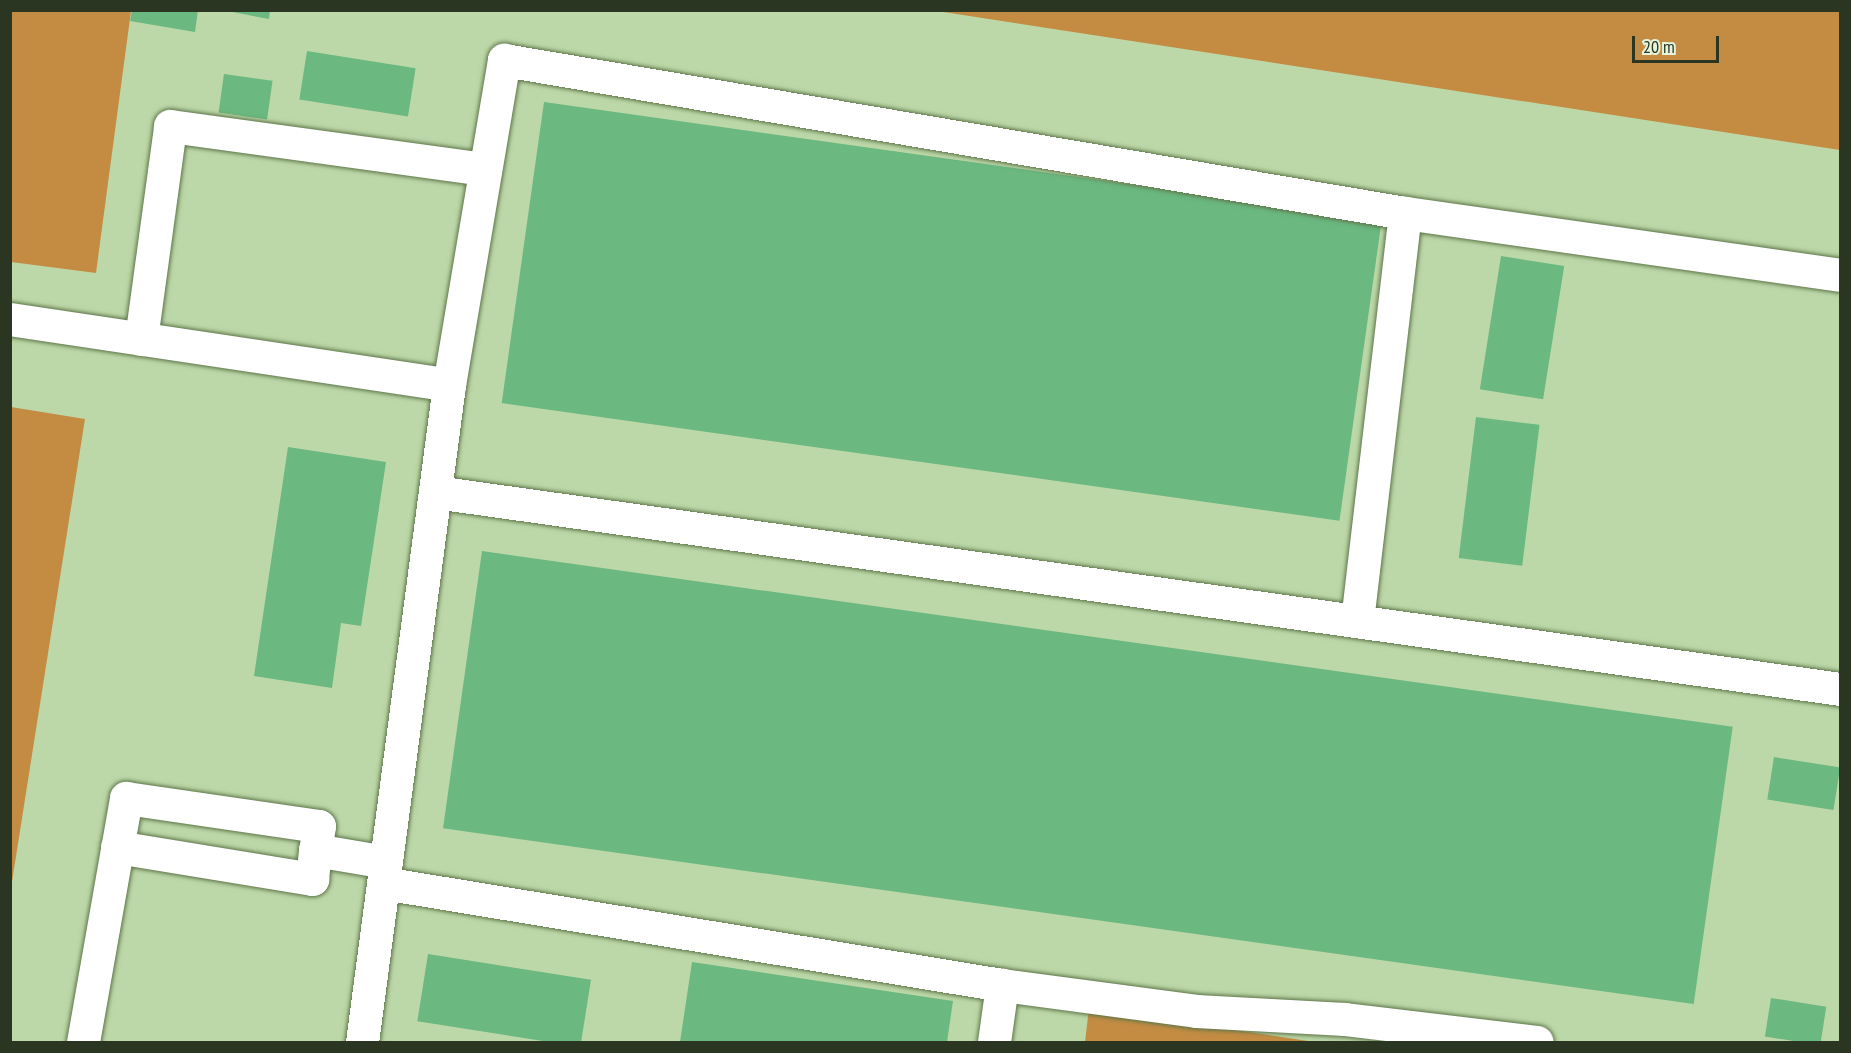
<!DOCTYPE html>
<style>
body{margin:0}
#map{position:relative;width:1851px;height:1053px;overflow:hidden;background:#bdd8a8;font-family:"PT Sans Narrow",sans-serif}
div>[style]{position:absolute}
.forest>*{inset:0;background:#c48c43}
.building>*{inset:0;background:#6bb880;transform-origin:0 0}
.roads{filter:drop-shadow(0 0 2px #5e764a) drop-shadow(0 0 2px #5e764a)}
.minor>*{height:33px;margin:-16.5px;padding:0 16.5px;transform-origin:16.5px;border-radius:16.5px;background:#fff}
span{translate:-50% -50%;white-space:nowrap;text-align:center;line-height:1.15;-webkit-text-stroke:6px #e6f4db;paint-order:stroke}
.frame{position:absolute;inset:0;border:12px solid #2a3522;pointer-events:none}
.scale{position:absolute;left:1632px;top:36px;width:87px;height:27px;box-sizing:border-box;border:3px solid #2a3522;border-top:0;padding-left:8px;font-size:18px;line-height:21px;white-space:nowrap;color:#2a3522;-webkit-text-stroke:4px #e6f4db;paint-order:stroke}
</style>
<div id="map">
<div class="forest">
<div style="clip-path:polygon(11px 10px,131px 11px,96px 273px,11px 262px)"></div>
<div style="clip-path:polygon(937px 11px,1840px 11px,1840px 150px)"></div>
<div style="clip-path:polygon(11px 407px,85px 419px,11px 888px,10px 407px)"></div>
<div style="clip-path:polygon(1089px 1008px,1315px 1042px,1085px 1042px)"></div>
</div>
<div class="building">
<div style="clip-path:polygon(132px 10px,198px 10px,195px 32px,130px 21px)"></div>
<div style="clip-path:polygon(222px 10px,270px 10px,269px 19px)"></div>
<div style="left:307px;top:51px;width:110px;height:49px;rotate:9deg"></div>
<div style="left:224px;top:74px;width:49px;height:39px;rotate:8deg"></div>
<div style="left:544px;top:102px;width:846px;height:304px;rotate:8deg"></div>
<div style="left:1501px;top:256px;width:64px;height:135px;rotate:9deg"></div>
<div style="left:1476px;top:417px;width:64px;height:142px;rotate:7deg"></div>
<div style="clip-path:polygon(288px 447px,386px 462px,361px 626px,341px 623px,332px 688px,254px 676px)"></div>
<div style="left:482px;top:551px;width:1263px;height:280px;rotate:8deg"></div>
<div style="left:1774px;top:757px;width:67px;height:43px;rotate:9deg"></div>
<div style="left:428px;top:954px;width:165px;height:68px;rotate:9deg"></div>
<div style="clip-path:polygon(692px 962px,953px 1001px,947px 1042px,680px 1042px)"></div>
<div style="left:1771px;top:998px;width:56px;height:39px;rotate:9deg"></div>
</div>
<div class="roads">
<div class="minor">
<div style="left:10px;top:319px;width:444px;rotate:8.5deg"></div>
<div style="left:449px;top:385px;width:663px;rotate:97.54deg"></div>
<div style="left:141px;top:339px;width:215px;rotate:-82.2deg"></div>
<div style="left:170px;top:126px;width:318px;rotate:7.8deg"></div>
<div style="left:449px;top:385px;width:330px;rotate:-80.4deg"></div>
<div style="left:504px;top:60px;width:914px;rotate:9.64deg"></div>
<div style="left:1405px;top:213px;width:439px;rotate:8.1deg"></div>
<div style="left:435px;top:492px;width:1419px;rotate:7.98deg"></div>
<div style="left:1357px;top:621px;width:411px;rotate:-83.3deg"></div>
<div style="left:117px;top:847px;width:198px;rotate:9.3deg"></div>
<div style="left:312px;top:879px;width:29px;rotate:-84deg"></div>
<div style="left:383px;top:883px;width:627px;rotate:9.36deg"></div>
<div style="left:1002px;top:985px;width:196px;rotate:7.6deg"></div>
<div style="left:1196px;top:1011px;width:149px;rotate:3.1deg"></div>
<div style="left:1345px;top:1019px;width:193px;rotate:6.8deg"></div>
<div style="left:83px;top:1042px;width:248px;rotate:-80deg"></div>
<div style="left:126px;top:798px;width:195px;rotate:8.3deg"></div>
<div style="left:319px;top:826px;width:24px;rotate:99deg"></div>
<div style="left:315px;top:850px;width:72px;rotate:9.6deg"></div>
<div style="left:994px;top:1042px;width:58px;rotate:-82deg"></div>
</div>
</div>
<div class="frame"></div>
<div class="scale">20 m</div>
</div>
